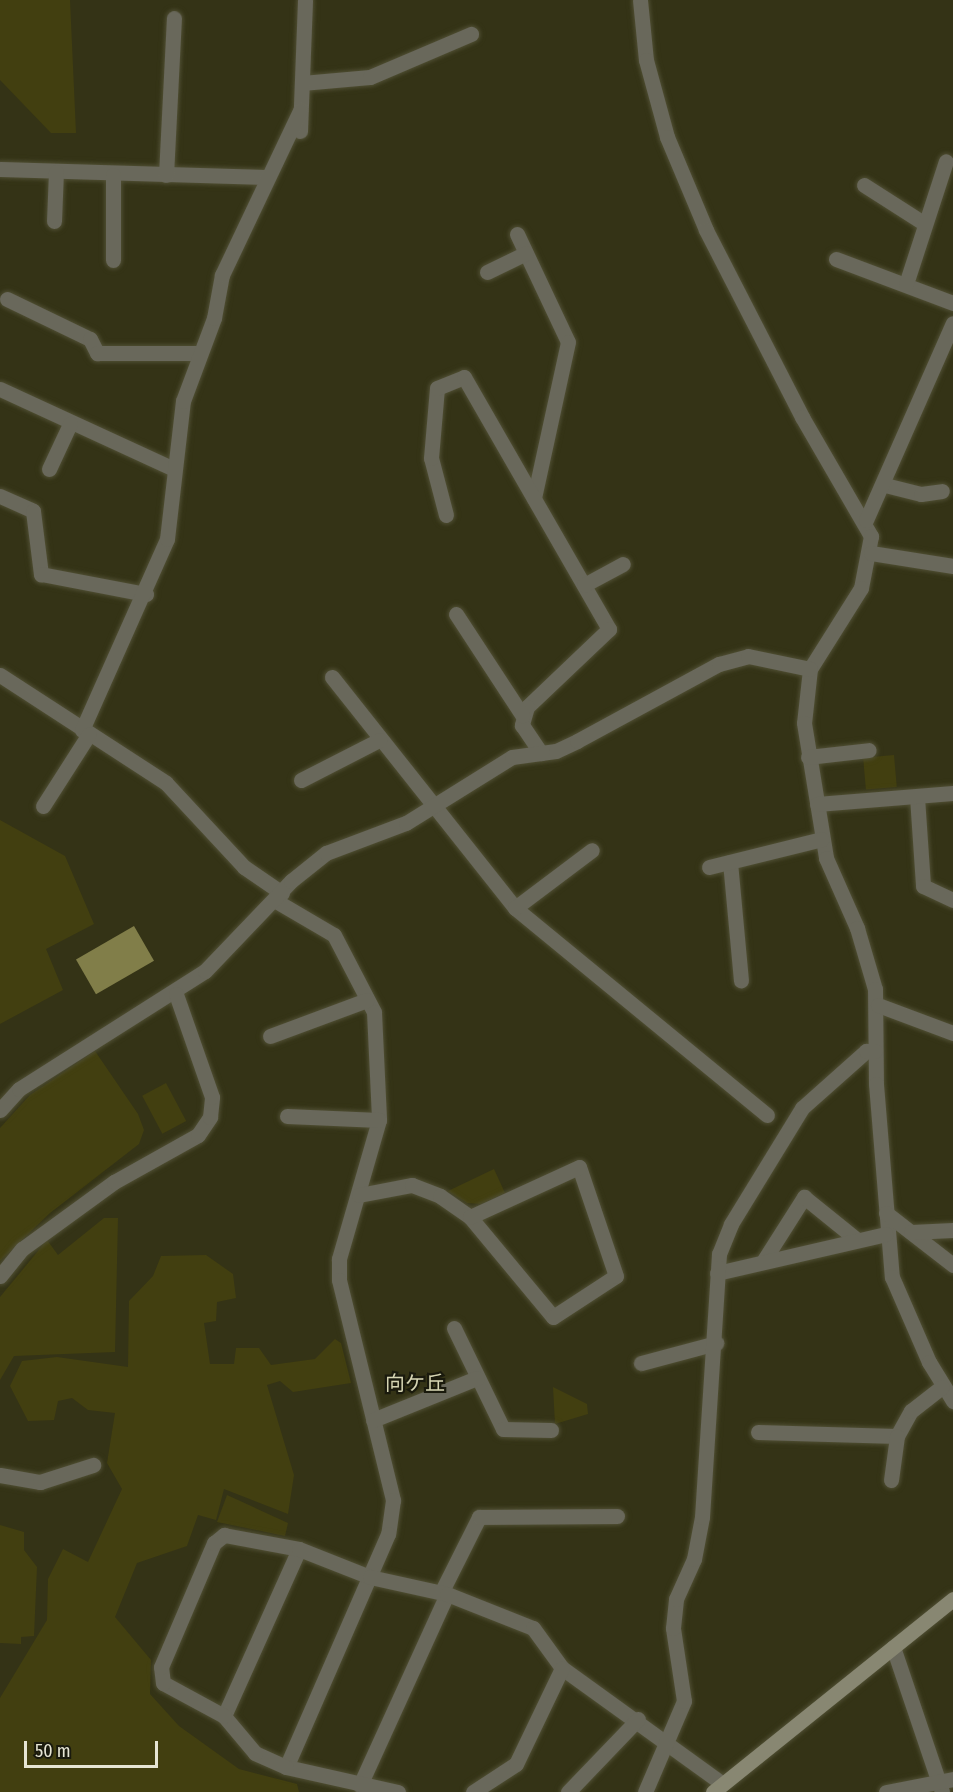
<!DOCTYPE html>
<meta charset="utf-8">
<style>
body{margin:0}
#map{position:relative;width:953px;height:1792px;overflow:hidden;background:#343316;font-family:"Fira Sans Condensed","Noto Sans JP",sans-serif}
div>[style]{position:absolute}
.green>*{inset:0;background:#423f10;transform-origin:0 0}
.water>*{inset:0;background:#817e49;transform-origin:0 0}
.roads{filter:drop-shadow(0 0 2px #504f34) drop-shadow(0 0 2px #504f34)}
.street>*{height:15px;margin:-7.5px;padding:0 7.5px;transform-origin:7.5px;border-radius:7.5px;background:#69685b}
.secondary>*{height:15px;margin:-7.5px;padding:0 7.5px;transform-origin:7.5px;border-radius:7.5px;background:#888772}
span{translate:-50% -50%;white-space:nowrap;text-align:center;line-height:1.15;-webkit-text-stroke:4.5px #1a1a0d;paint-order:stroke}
.neighbourhood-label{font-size:20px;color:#d6d5b3}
.scale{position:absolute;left:24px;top:1741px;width:134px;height:27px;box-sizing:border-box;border:3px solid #e6e5d4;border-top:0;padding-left:8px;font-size:18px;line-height:21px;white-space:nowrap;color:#e6e5d4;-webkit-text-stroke:4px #1a1a0d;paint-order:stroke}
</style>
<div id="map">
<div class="green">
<div style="clip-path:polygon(0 0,70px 0,76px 133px,51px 133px,0 80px)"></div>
<div style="left:894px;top:755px;width:32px;height:31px;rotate:85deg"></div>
<div style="clip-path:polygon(0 820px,65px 856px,94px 924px,46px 949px,63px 990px,0 1024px)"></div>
<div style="clip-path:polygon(95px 1051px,138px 1114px,144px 1130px,139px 1144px,50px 1213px,0 1261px,0 1128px,30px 1095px)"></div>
<div style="left:166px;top:1083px;width:43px;height:27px;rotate:62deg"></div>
<div style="clip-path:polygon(494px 1169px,505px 1193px,481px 1204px,467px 1203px,448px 1191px)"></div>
<div style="clip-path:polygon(104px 1218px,118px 1218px,115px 1352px,14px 1356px,0 1380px,0 1297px,47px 1240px,58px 1255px)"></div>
<div style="clip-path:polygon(206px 1255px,233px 1274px,236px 1298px,217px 1302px,216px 1321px,204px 1323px,210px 1364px,234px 1364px,236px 1348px,259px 1348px,271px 1365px,315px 1359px,335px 1339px,341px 1343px,351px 1383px,293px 1392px,280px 1381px,267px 1385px,294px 1475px,288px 1514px,224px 1489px,216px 1520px,198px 1515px,187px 1546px,137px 1563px,115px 1617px,151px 1660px,150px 1694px,179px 1726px,239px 1769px,297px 1784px,299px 1792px,0 1792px,0 1698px,47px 1620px,48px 1579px,63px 1549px,88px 1562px,122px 1489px,107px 1463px,115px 1413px,88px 1410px,72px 1398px,58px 1401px,54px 1420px,28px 1421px,10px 1386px,22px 1361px,57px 1357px,128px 1367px,129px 1301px,153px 1276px,161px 1256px)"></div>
<div style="clip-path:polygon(553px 1387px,587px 1404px,588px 1414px,555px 1424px)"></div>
<div style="clip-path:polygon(227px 1495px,288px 1523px,285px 1536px,217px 1522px)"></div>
<div style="clip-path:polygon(0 1525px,24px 1532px,24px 1550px,37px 1567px,34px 1636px,21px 1637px,21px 1644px,0 1643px)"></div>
</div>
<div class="water">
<div style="left:134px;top:926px;width:40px;height:67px;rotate:60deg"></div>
</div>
<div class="roads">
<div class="street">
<div style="left:640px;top:0;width:60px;rotate:84.3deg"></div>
<div style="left:646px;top:60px;width:80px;rotate:74.7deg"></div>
<div style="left:667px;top:137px;width:101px;rotate:67.2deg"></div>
<div style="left:706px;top:230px;width:210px;rotate:62.8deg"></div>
<div style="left:802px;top:417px;width:138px;rotate:59.9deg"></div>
<div style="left:871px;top:536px;width:53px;rotate:100.9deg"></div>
<div style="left:861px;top:588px;width:96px;rotate:122.2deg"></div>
<div style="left:810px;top:669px;width:54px;rotate:96.3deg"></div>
<div style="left:804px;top:723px;width:137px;rotate:80.7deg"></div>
<div style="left:826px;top:858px;width:77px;rotate:66.1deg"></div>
<div style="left:857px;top:928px;width:64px;rotate:73.6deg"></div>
<div style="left:875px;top:989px;width:95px;rotate:89.4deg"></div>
<div style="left:876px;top:1084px;width:194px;rotate:85.3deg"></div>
<div style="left:892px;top:1277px;width:93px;rotate:66.5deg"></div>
<div style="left:929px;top:1362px;width:46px;rotate:58.4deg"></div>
<div style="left:302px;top:83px;width:68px;rotate:-5deg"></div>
<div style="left:370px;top:77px;width:110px;rotate:-23.1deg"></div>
<div style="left:300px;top:131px;width:131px;rotate:-87.8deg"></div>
<div style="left:0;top:169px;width:267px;rotate:1.7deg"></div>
<div style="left:166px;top:175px;width:157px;rotate:-87.1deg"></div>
<div style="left:864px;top:185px;width:72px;rotate:32.6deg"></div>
<div style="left:54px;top:221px;width:49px;rotate:-87.7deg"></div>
<div style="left:517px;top:234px;width:119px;rotate:64.7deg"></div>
<div style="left:568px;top:342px;width:160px;rotate:102.3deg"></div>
<div style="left:836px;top:259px;width:125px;rotate:20.6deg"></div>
<div style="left:113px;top:260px;width:85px;rotate:-90deg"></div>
<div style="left:487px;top:272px;width:43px;rotate:-26deg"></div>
<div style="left:906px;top:284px;width:129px;rotate:-72deg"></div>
<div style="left:7px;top:299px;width:92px;rotate:25.7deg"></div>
<div style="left:90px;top:339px;width:16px;rotate:63deg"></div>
<div style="left:97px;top:353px;width:100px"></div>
<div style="left:0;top:389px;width:189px;rotate:24.7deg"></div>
<div style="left:49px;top:469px;width:50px;rotate:-65deg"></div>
<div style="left:885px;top:485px;width:37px;rotate:14deg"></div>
<div style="left:921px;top:494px;width:21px;rotate:-8deg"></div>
<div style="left:0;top:496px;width:36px;rotate:24deg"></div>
<div style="left:33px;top:511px;width:64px;rotate:82.8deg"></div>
<div style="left:41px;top:574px;width:107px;rotate:10.8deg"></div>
<div style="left:446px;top:515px;width:59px;rotate:-104.7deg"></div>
<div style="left:431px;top:458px;width:70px;rotate:-85.1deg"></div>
<div style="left:437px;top:388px;width:29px;rotate:-22deg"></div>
<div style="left:464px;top:377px;width:291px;rotate:60.1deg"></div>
<div style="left:609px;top:629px;width:113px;rotate:136.4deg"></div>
<div style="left:527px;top:707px;width:19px;rotate:106deg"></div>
<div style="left:522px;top:725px;width:34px;rotate:56deg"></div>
<div style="left:866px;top:520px;width:215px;rotate:-66.2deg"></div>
<div style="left:871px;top:553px;width:83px;rotate:9deg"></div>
<div style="left:584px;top:585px;width:44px;rotate:-28.3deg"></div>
<div style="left:456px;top:614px;width:121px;rotate:56.8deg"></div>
<div style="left:0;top:675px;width:198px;rotate:33deg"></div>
<div style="left:166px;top:783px;width:115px;rotate:47.1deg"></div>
<div style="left:244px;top:867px;width:46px;rotate:34.4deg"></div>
<div style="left:332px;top:677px;width:295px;rotate:51.6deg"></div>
<div style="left:515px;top:908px;width:326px;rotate:39.4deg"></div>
<div style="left:82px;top:730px;width:209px;rotate:-66deg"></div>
<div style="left:167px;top:539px;width:139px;rotate:-83.4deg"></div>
<div style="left:183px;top:401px;width:89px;rotate:-69.5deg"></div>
<div style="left:214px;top:318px;width:44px;rotate:-79.5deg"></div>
<div style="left:222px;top:275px;width:182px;rotate:-64.6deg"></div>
<div style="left:808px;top:757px;width:61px;rotate:-6.5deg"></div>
<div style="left:301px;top:780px;width:88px;rotate:-27.1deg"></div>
<div style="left:917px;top:797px;width:89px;rotate:86.1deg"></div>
<div style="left:923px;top:886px;width:33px;rotate:25deg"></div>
<div style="left:817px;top:804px;width:136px;rotate:-4.6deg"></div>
<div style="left:43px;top:806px;width:85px;rotate:-57.4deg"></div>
<div style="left:730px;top:862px;width:119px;rotate:84.7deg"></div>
<div style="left:709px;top:867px;width:116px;rotate:-13.9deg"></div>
<div style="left:276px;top:901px;width:67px;rotate:30.4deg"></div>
<div style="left:334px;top:935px;width:87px;rotate:62.5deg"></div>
<div style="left:374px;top:1012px;width:108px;rotate:87.3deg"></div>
<div style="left:379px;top:1120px;width:145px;rotate:106.1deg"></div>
<div style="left:339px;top:1259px;width:21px;rotate:90deg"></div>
<div style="left:339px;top:1280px;width:227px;rotate:76.2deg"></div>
<div style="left:393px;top:1500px;width:34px;rotate:98deg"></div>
<div style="left:388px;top:1534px;width:254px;rotate:113.6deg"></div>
<div style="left:515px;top:908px;width:96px;rotate:-37deg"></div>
<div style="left:878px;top:1005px;width:80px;rotate:20.5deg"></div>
<div style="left:270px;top:1036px;width:103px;rotate:-20.4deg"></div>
<div style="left:0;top:1110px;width:28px;rotate:-48deg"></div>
<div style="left:19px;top:1089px;width:220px;rotate:-32.4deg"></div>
<div style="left:205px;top:971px;width:124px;rotate:-46.3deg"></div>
<div style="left:291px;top:881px;width:45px;rotate:-38.7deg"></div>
<div style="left:326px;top:853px;width:85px;rotate:-20.6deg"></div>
<div style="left:406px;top:823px;width:125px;rotate:-31.9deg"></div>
<div style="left:512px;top:757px;width:44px;rotate:-7.8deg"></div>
<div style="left:556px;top:751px;width:23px;rotate:-25deg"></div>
<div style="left:577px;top:741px;width:162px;rotate:-28.5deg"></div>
<div style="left:719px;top:664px;width:30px;rotate:-15deg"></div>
<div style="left:748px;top:656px;width:63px;rotate:11.8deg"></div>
<div style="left:287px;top:1116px;width:92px;rotate:2.5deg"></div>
<div style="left:359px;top:1195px;width:54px;rotate:-10.7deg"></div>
<div style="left:412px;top:1185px;width:30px;rotate:21deg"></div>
<div style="left:440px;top:1196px;width:37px;rotate:35deg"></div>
<div style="left:470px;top:1217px;width:130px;rotate:50.3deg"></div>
<div style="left:553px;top:1317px;width:75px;rotate:-33.1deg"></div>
<div style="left:616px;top:1276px;width:115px;rotate:-108.7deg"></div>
<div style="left:579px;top:1167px;width:120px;rotate:155.4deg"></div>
<div style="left:886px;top:1213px;width:85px;rotate:37.8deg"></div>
<div style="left:911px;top:1232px;width:42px;rotate:-2.7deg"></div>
<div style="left:764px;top:1260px;width:75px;rotate:-57.6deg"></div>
<div style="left:804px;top:1197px;width:67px;rotate:38.9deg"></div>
<div style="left:717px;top:1273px;width:173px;rotate:-13deg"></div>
<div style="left:0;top:1276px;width:35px;rotate:-51deg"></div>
<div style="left:22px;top:1249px;width:114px;rotate:-36.1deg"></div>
<div style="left:114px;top:1182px;width:96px;rotate:-29.2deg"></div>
<div style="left:198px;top:1135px;width:22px;rotate:-56deg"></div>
<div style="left:210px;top:1117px;width:20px;rotate:-84deg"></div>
<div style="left:212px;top:1097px;width:109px;rotate:-109.3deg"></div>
<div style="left:454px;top:1328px;width:112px;rotate:64.1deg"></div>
<div style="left:503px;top:1429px;width:48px;rotate:1.2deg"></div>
<div style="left:641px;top:1363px;width:78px;rotate:-14.9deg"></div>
<div style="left:373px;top:1420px;width:112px;rotate:-22deg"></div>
<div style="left:758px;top:1432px;width:139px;rotate:1.6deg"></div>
<div style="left:897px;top:1436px;width:29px;rotate:-61deg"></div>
<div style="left:911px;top:1411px;width:39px;rotate:-38deg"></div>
<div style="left:0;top:1475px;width:41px;rotate:9.9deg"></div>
<div style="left:40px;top:1482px;width:56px;rotate:-17.8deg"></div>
<div style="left:891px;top:1480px;width:44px;rotate:-82.2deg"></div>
<div style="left:441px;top:1593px;width:85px;rotate:-63.4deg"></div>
<div style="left:479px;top:1517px;width:138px;rotate:-0.4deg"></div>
<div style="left:893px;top:1647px;width:153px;rotate:71.3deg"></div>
<div style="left:224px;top:1716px;width:183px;rotate:-65.8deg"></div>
<div style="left:360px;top:1785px;width:210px;rotate:-65.5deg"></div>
<div style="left:398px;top:1792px;width:115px;rotate:-167.4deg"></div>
<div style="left:286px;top:1767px;width:34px;rotate:-156deg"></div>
<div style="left:255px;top:1753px;width:48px;rotate:-130deg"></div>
<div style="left:224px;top:1716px;width:69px;rotate:-151.6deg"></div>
<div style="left:163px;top:1683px;width:16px;rotate:-97deg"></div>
<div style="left:161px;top:1667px;width:135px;rotate:-66.9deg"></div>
<div style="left:214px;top:1543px;width:13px;rotate:-39deg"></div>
<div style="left:224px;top:1535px;width:76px;rotate:10.6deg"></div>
<div style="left:299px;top:1549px;width:76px;rotate:21.5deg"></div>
<div style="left:370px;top:1577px;width:79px;rotate:12.4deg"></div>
<div style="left:447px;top:1594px;width:92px;rotate:21.6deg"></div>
<div style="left:533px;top:1628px;width:49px;rotate:54.1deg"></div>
<div style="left:562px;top:1668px;width:198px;rotate:35.8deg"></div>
<div style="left:473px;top:1792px;width:51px;rotate:-33.1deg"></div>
<div style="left:516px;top:1764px;width:106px;rotate:-64.4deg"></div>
<div style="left:568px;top:1792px;width:101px;rotate:-46.2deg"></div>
<div style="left:645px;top:1792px;width:99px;rotate:-66.8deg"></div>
<div style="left:684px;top:1701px;width:74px;rotate:-98.6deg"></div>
<div style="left:673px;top:1628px;width:29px;rotate:-84deg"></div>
<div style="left:676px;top:1599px;width:44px;rotate:-65.8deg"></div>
<div style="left:694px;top:1559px;width:43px;rotate:-79.2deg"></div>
<div style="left:702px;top:1517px;width:264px;rotate:-86.3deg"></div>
<div style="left:719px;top:1254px;width:32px;rotate:-68deg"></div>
<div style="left:731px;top:1224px;width:136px;rotate:-58.5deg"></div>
<div style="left:802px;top:1108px;width:86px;rotate:-41.7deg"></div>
<div style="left:866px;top:1051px;width:9px"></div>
<div style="left:886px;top:1792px;width:68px;rotate:-11deg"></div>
</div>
<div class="secondary">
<div style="left:713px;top:1792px;width:308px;rotate:-38.8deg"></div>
</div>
</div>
<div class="neighbourhood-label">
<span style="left:415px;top:1383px">向ケ丘</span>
</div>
<div class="scale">50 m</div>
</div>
